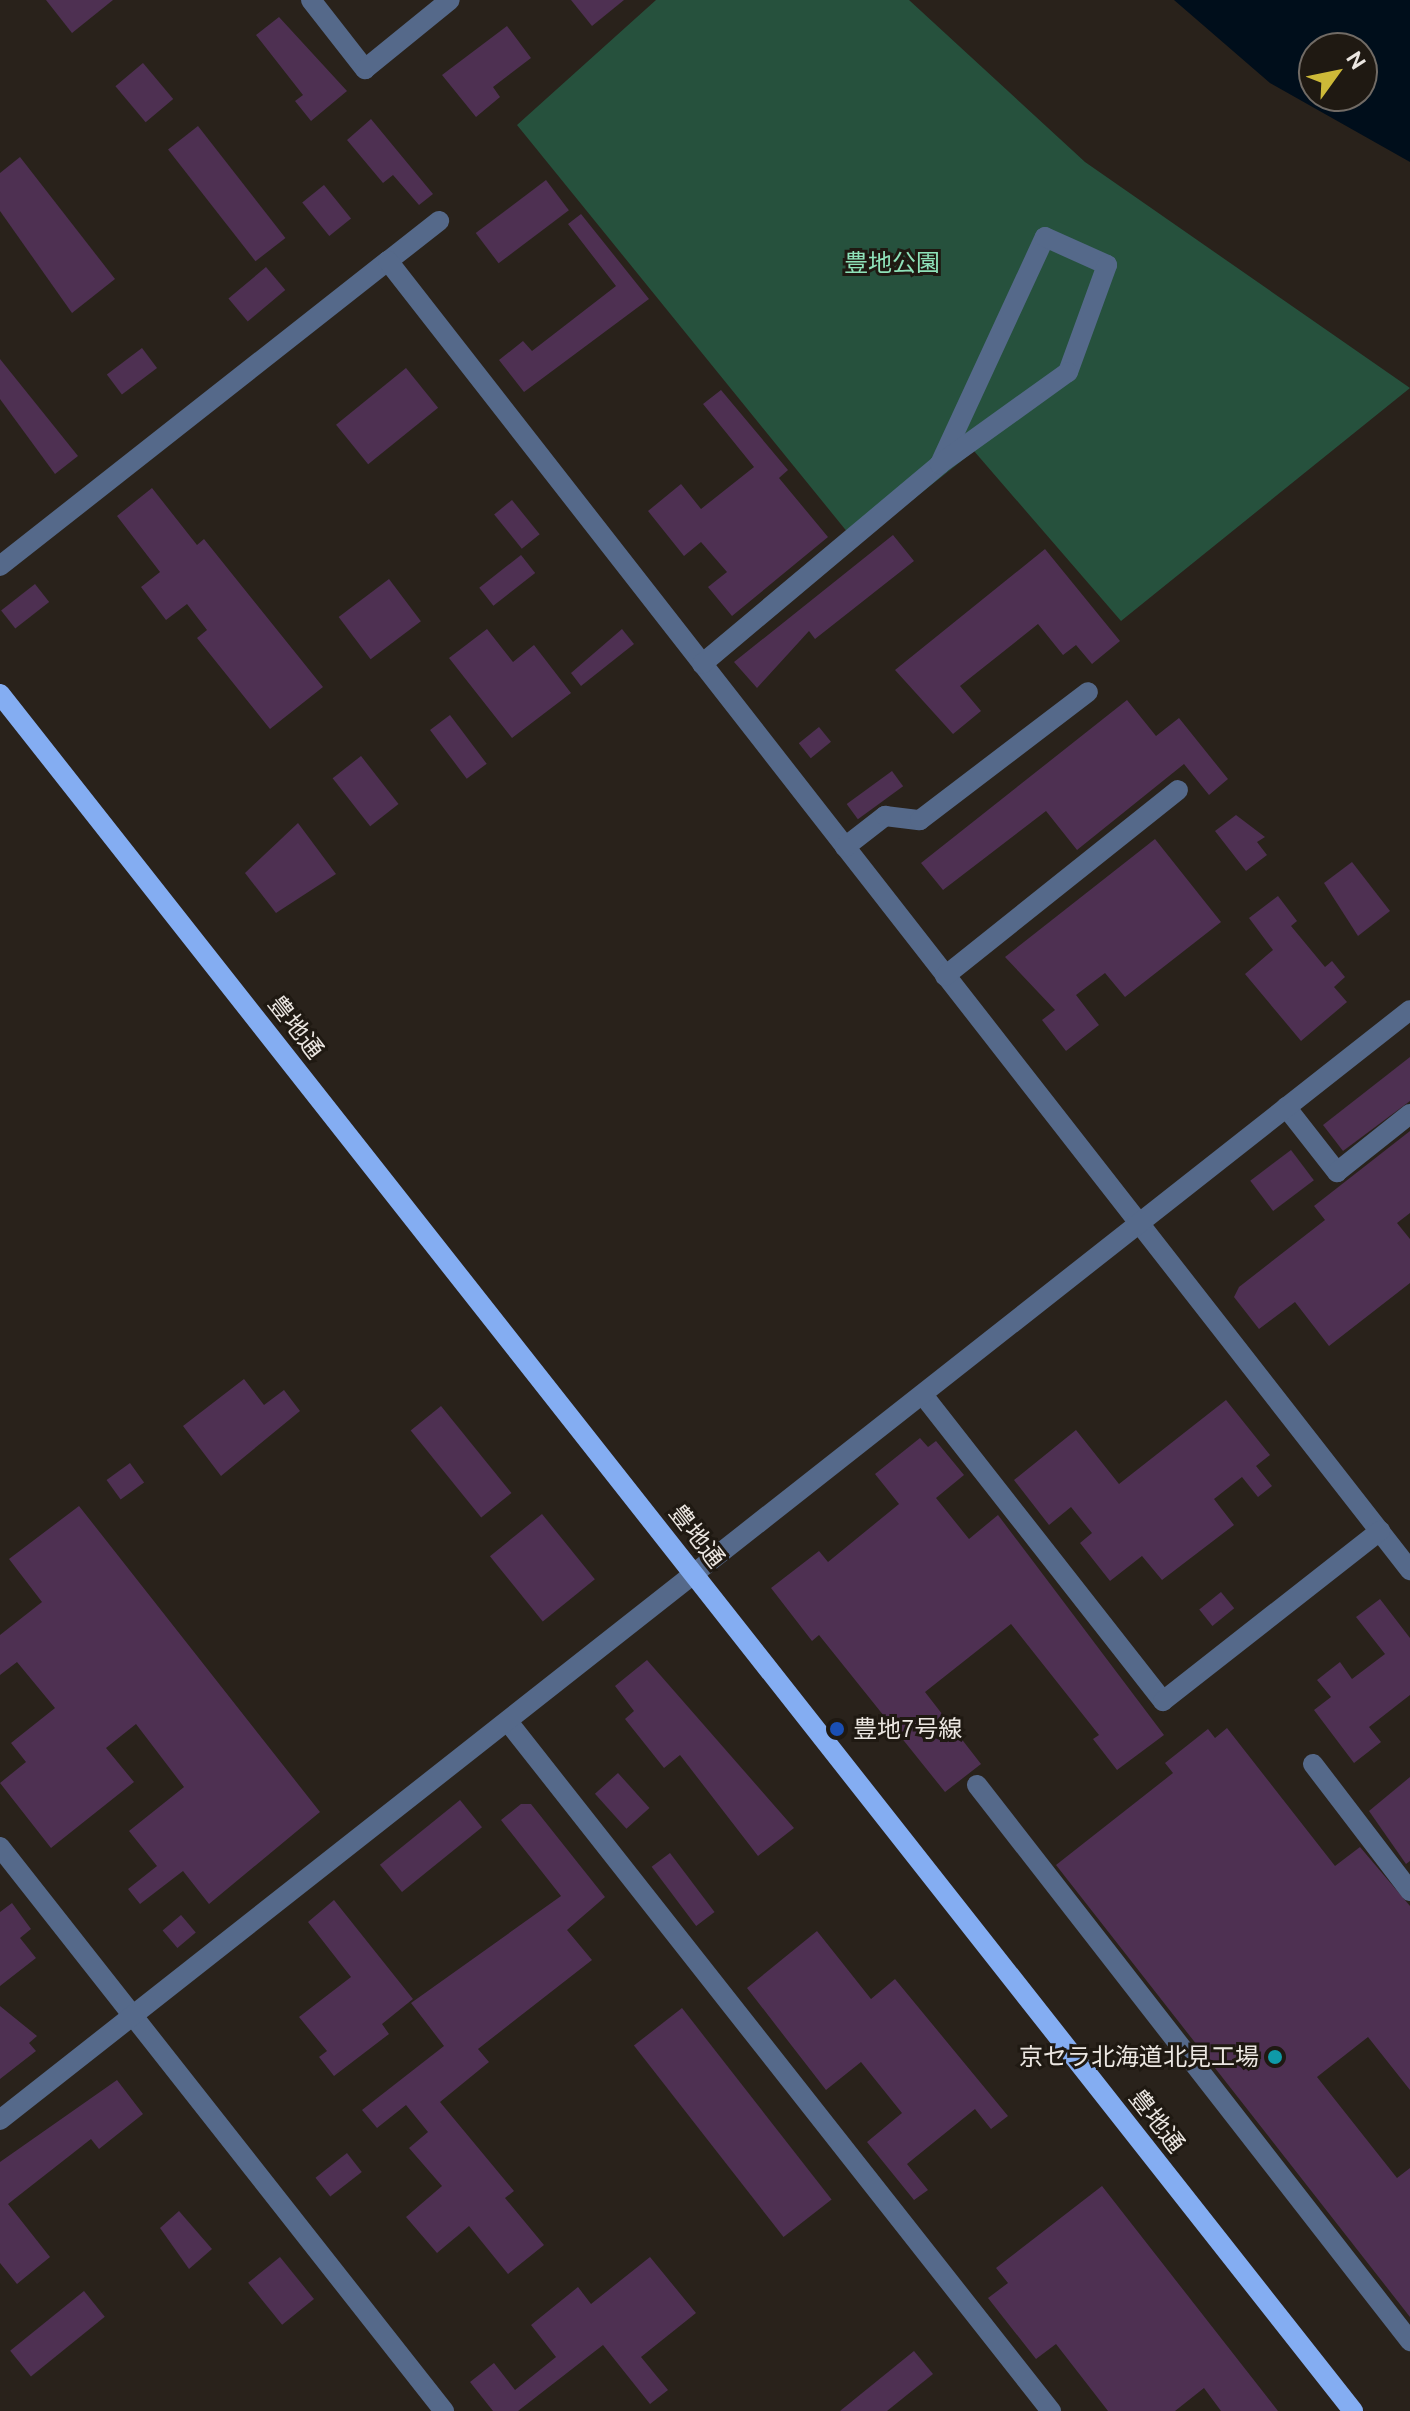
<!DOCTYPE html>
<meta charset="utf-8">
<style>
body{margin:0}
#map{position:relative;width:1410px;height:2411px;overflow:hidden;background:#29221b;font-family:Ubuntu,"Noto Sans JP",sans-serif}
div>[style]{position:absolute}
.green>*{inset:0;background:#26513d}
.water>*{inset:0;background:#000e1b}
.building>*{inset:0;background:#4e3052;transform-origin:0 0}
.minor>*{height:20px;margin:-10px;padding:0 10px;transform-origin:10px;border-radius:10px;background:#55698a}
.major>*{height:20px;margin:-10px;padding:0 10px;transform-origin:10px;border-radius:10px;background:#84adf2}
.dots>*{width:22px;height:22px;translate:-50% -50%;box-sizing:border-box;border:4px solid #1f1912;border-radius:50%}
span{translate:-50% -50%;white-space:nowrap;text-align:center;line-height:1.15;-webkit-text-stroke:6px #1f1912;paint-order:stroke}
.park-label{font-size:24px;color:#8fe2b9}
.street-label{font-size:24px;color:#ebe6e1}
.poi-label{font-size:24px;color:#ebe6e1}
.left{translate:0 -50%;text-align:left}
.right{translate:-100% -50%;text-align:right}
.north{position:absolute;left:1298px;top:32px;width:80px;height:80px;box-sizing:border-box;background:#1f1912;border:2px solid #716b65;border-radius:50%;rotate:57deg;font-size:22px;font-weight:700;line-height:32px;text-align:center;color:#ebe6e1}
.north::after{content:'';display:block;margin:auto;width:28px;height:36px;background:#cdb938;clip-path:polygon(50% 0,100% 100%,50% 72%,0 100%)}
</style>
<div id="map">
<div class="green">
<div style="clip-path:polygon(656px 0,909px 0,1085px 162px,1410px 388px,1121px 621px,974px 451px,857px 544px,517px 125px)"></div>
</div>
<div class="water">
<div style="clip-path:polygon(evenodd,1174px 0,1410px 0,1410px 162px,1270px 83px,1174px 0,1362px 48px,1362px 96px,1314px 96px,1314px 48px,1362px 48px)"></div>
</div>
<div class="building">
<div style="clip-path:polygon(46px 0,113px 0,72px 33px)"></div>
<div style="clip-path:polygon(571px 0,624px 0,592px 26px)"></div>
<div style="clip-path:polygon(279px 17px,347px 91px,311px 121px,295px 101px,303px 95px,256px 35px)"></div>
<div style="clip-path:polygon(507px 26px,531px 58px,493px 87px,500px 97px,476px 117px,442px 75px)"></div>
<div style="left:143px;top:63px;width:47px;height:36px;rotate:50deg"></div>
<div style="clip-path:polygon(371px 119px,433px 194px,419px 205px,393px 175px,383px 183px,347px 140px)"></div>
<div style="left:198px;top:126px;width:142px;height:38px;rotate:52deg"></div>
<div style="clip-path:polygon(20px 157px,115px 279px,72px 313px,0 211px,0 173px)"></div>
<div style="left:546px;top:180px;width:38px;height:88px;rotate:53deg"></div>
<div style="left:324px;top:185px;width:43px;height:28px;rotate:51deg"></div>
<div style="clip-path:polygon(581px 214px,649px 299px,524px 392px,499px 360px,523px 341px,532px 351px,616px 286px,568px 224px)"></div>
<div style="left:266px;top:267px;width:30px;height:49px;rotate:50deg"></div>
<div style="left:142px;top:348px;width:25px;height:44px;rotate:53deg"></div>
<div style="clip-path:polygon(0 359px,78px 456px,55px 474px,0 399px)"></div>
<div style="left:406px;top:368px;width:51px;height:90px;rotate:51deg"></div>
<div style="clip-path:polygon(721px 390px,788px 470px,779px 478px,828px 537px,732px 616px,708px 587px,727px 572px,701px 542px,684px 556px,648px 511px,681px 484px,701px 509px,754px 467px,703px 404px)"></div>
<div style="clip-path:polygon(152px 488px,197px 545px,204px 539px,323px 687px,270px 729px,197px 638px,207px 630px,187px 604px,166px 620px,141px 587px,160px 572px,117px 516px)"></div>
<div style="left:512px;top:500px;width:44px;height:23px;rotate:51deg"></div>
<div style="clip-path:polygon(893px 535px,914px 561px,815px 639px,809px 631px,757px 688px,734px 662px)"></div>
<div style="clip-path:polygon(1045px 549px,1120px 641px,1092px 664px,1076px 645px,1063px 655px,1038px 624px,960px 686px,981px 711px,953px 734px,895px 670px)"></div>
<div style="left:521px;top:555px;width:23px;height:53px;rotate:52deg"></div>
<div style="left:389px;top:579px;width:53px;height:63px;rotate:53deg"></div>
<div style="left:35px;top:584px;width:23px;height:43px;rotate:52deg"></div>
<div style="clip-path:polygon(487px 629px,513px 662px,534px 645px,571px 693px,512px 738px,449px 658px)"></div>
<div style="clip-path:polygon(622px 629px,634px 644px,581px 686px,571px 673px)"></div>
<div style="clip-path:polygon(1127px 700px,1156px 736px,1179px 718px,1228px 779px,1209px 795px,1184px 764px,1077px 850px,1046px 811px,943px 890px,921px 863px)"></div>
<div style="left:450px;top:715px;width:61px;height:25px;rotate:53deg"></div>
<div style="left:819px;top:727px;width:19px;height:26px;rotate:51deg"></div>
<div style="left:361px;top:756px;width:61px;height:36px;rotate:52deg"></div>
<div style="left:892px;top:771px;width:19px;height:56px;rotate:54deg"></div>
<div style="clip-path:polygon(1236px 815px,1265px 837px,1257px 842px,1267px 855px,1246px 871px,1215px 831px)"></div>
<div style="clip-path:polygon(298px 823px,336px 874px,276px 913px,245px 873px)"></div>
<div style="clip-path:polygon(1155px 839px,1221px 922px,1125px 997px,1105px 973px,1076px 995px,1099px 1025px,1066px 1051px,1042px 1020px,1055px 1010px,1005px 957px)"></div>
<div style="clip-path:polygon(1352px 862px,1390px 911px,1358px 936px,1324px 883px)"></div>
<div style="clip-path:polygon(1278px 896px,1297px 921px,1291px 926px,1325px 967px,1332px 961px,1345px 977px,1334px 987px,1347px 1002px,1301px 1041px,1245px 974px,1273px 950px,1249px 918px)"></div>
<div style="clip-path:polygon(1410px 1057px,1410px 1101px,1343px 1151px,1323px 1125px)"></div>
<div style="clip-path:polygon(1410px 1131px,1410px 1213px,1397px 1223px,1410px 1239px,1410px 1283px,1329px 1346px,1295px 1302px,1259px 1329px,1234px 1297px,1239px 1287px,1325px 1220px,1314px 1206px)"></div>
<div style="left:1291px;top:1150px;width:38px;height:51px;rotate:53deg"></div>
<div style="clip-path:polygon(244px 1379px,264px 1405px,284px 1390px,300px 1411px,221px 1476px,183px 1426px)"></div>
<div style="clip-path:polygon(1226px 1400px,1270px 1455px,1256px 1466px,1272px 1486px,1258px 1497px,1242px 1477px,1214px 1499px,1234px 1525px,1162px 1580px,1142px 1556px,1110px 1581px,1080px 1543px,1092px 1533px,1071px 1507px,1049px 1525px,1014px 1480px,1076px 1430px,1119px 1484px)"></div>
<div style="left:441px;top:1406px;width:112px;height:39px;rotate:51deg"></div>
<div style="clip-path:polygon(920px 1438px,928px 1447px,936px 1441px,964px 1475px,936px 1498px,969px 1539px,998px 1515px,1164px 1735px,1117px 1770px,1093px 1739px,1099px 1735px,1011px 1624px,925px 1692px,981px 1764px,945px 1792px,819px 1635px,812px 1641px,771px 1588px,819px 1551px,828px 1562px,899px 1504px,875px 1474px)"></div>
<div style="left:130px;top:1463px;width:24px;height:29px;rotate:54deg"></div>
<div style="clip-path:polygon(79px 1506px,320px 1812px,209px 1904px,183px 1871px,140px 1904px,128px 1889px,157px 1866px,129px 1831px,184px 1787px,136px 1724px,106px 1748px,134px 1782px,51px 1848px,0 1783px,26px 1762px,11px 1743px,55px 1708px,17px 1662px,0 1675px,0 1635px,42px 1602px,9px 1559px)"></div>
<div style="left:542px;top:1514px;width:84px;height:67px;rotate:51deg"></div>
<div style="left:1221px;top:1592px;width:21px;height:28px;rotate:51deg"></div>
<div style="clip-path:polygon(1380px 1599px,1410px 1638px,1410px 1695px,1369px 1727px,1381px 1742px,1354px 1763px,1314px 1710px,1331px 1697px,1317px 1680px,1340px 1662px,1352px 1679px,1385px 1654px,1356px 1617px)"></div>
<div style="clip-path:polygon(647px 1660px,794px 1828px,758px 1856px,680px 1755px,664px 1768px,625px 1719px,634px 1711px,615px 1686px)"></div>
<div style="clip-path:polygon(1227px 1728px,1335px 1866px,1360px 1847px,1410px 1906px,1410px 2090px,1368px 2037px,1317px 2077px,1397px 2178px,1410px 2168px,1410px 2317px,1056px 1865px,1173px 1773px,1165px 1763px,1208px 1729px,1215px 1738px)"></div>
<div style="left:618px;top:1773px;width:47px;height:31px;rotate:48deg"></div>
<div style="clip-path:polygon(1410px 1777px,1410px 1861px,1406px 1864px,1369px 1811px)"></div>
<div style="left:460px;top:1800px;width:35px;height:103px;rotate:51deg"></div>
<div style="clip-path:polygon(521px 1804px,531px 1804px,605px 1897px,567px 1930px,592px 1960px,478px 2049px,489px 2062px,440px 2102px,514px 2191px,505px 2198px,544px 2245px,508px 2274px,469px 2226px,437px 2253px,406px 2217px,442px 2186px,409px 2148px,428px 2132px,406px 2105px,377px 2128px,362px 2110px,444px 2046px,411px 2003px,561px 1896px,501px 1820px)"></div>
<div style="left:670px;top:1853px;width:74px;height:23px;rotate:53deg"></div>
<div style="clip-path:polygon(334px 1900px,413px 1999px,382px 2024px,389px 2034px,334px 2076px,319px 2057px,327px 2051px,299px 2017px,351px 1977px,308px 1922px)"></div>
<div style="clip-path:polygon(12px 1903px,31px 1929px,20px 1938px,36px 1958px,0 1986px,0 1912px)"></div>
<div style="left:181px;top:1915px;width:23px;height:24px;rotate:50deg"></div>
<div style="clip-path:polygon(817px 1931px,871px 1999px,895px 1979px,1008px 2116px,991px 2129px,975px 2109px,907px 2164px,928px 2190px,914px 2200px,867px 2142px,902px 2113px,861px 2062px,826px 2090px,747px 1988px)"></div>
<div style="clip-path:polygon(0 2006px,37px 2036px,29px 2043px,36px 2051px,0 2079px)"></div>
<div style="left:682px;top:2008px;width:243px;height:61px;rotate:52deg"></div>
<div style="clip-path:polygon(117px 2080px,143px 2114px,99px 2149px,91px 2139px,8px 2204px,50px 2257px,17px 2284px,0 2263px,0 2162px)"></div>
<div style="left:347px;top:2153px;width:24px;height:40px;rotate:52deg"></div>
<div style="clip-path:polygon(1102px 2186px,1278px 2411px,1221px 2411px,1204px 2388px,1175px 2411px,1108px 2411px,1056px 2344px,1036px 2359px,988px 2298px,1008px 2283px,996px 2268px)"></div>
<div style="clip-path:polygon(179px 2211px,212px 2249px,189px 2269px,160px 2228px)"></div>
<div style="left:280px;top:2257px;width:54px;height:41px;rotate:51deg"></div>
<div style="clip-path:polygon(650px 2257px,696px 2313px,641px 2357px,668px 2390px,650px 2404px,603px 2345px,518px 2411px,493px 2411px,470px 2382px,494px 2363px,515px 2390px,556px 2357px,531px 2325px,578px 2287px,591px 2304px)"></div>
<div style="left:84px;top:2291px;width:33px;height:95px;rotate:51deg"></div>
<div style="clip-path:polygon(914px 2351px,933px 2374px,887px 2411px,840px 2411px)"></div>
</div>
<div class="minor">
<div style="left:311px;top:0;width:88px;rotate:52deg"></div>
<div style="left:365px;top:69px;width:109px;rotate:-39.1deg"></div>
<div style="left:388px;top:261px;width:65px;rotate:-38.1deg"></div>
<div style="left:0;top:566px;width:494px;rotate:-38.2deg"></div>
<div style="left:388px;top:261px;width:1661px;rotate:52.02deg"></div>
<div style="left:702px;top:664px;width:311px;rotate:-40deg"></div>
<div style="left:940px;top:464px;width:250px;rotate:-65.2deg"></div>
<div style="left:1045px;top:237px;width:68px;rotate:24.3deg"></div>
<div style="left:1107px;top:265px;width:114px;rotate:110deg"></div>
<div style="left:1068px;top:372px;width:158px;rotate:144.3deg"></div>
<div style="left:845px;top:847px;width:51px;rotate:-37.8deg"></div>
<div style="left:885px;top:816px;width:35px;rotate:7deg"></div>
<div style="left:920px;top:820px;width:211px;rotate:-37.3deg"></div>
<div style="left:945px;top:976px;width:298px;rotate:-38.6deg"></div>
<div style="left:1286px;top:1107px;width:83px;rotate:51.9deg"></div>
<div style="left:1337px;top:1172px;width:93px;rotate:-38.5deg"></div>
<div style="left:923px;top:1395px;width:389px;rotate:51.9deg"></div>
<div style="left:1163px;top:1701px;width:276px;rotate:-38.1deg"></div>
<div style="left:509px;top:1723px;width:876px;rotate:51.77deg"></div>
<div style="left:1313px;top:1764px;width:160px;rotate:52.6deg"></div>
<div style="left:977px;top:1785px;width:705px;rotate:52.09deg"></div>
<div style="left:0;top:1847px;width:718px;rotate:51.79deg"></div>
<div style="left:0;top:2120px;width:1794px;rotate:-38.21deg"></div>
</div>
<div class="major">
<div style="left:0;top:694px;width:2186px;rotate:51.76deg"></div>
</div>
<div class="dots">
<div style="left:837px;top:1729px;background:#1a4fb4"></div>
<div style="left:1275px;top:2057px;background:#0f9aa8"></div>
</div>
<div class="park-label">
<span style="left:892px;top:263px">豊地公園</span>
</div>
<div class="street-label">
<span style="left:296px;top:1027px;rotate:52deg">豊地通</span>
<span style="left:697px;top:1536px;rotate:52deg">豊地通</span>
<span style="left:1157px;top:2121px;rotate:52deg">豊地通</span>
</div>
<div class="poi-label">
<span class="left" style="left:853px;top:1729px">豊地7号線</span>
<span class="right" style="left:1259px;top:2057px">京セラ北海道北見工場</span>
</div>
<div class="north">N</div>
</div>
